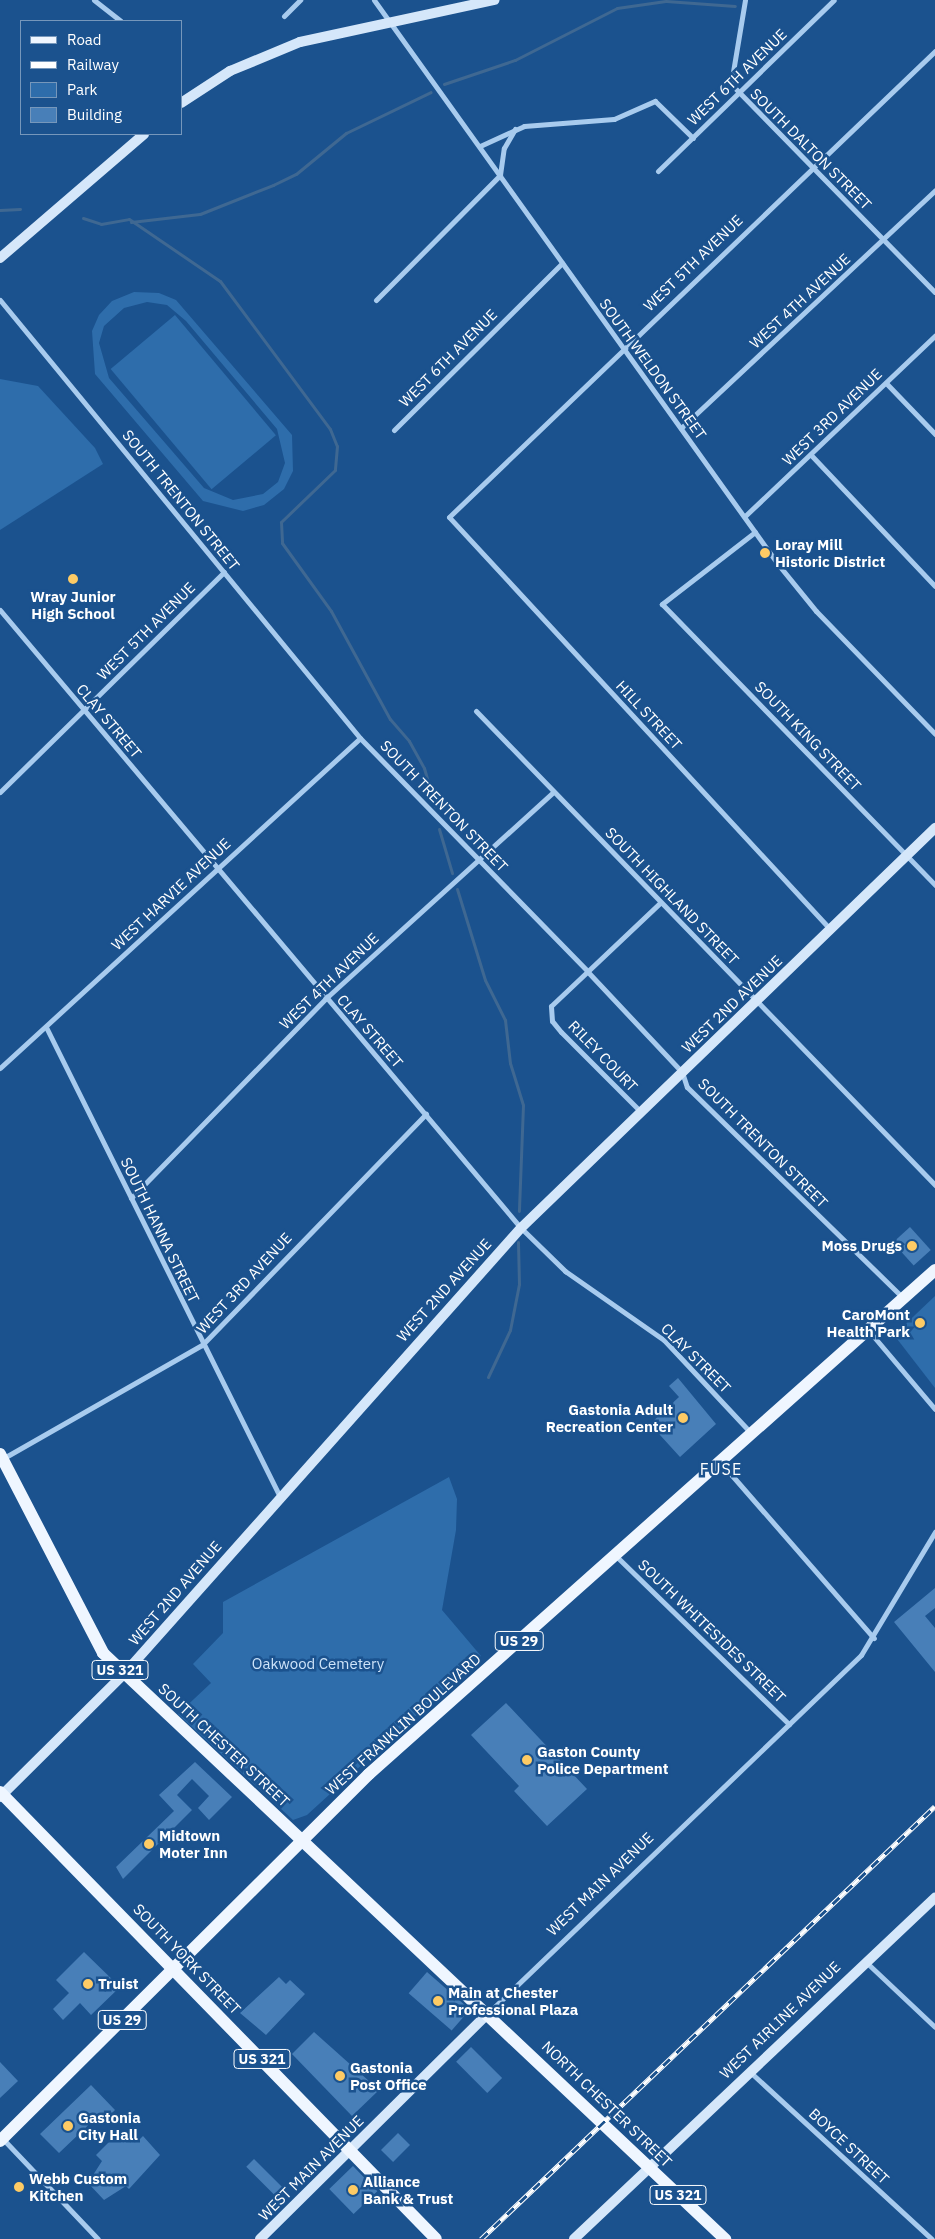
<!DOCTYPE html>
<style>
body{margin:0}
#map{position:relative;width:935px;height:2239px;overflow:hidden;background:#1b528e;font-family:"IBM Plex Sans",sans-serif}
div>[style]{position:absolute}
.green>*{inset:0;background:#2e6dab;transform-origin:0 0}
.stream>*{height:3px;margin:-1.5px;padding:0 1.5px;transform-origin:1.5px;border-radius:1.5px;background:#3f6892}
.building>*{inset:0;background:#487fb8;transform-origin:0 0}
.street>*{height:5px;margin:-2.5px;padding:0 2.5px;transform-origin:2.5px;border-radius:2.5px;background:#a8cbee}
.secondary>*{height:10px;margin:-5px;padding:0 5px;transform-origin:5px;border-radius:5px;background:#d5e7fa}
.primary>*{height:12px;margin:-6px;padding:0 6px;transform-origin:6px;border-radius:6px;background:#eff6ff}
.rail>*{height:5px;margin-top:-2.5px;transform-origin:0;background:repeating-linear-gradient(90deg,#1b528e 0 9px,#fff 0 18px);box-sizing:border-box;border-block:1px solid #fff}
.dots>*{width:14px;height:14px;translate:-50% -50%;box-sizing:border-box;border:2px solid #1b528e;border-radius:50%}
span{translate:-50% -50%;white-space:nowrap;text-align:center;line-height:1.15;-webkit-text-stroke:5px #1b528e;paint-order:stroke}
.shield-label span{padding:1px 4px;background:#1b528e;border:1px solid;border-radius:4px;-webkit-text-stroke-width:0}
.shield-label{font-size:14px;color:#fff;font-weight:700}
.street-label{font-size:15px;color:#fff}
.poi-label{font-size:15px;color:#fff;font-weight:700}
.left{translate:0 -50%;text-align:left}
.right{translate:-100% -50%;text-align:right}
.park-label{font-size:15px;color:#cee4fa}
.neighbourhood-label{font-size:16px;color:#fff;letter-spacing:1px}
.legend{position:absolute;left:20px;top:20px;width:162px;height:115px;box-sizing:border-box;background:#1b528e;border:1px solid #7697bb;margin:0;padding:6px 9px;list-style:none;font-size:15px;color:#fff}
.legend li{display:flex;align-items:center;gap:10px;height:25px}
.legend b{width:25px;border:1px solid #7697bb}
</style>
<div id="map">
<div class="green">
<div style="clip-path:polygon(evenodd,134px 292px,159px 293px,176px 300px,292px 435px,293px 471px,284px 489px,264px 505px,243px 511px,203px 501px,95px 374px,92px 331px,99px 315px,112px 301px,134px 292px,147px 302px,167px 305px,186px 321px,277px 429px,285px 463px,278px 482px,263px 494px,233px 500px,204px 488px,109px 378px,99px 343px,104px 326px,124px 308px,147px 302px)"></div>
<div style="left:175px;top:315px;width:157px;height:84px;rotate:50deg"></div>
<div style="clip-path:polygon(0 379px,38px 386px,95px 448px,103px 464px,0 530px)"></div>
<div style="clip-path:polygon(935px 1296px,935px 1388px,894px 1335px)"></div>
<div style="clip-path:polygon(449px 1477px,457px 1499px,456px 1530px,442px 1610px,481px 1656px,307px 1815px,293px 1820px,178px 1714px,211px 1683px,193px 1664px,223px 1633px,223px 1602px)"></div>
</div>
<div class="stream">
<div style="left:444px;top:84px;width:75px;rotate:-18.7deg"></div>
<div style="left:515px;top:60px;width:114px;rotate:-27deg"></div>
<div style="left:617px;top:8px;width:49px;rotate:-8.1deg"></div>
<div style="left:666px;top:1px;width:69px;rotate:4.1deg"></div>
<div style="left:0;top:210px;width:20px;rotate:-3deg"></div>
<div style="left:83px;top:218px;width:19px;rotate:18deg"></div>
<div style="left:101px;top:224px;width:28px;rotate:-10deg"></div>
<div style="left:129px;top:219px;width:110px;rotate:34.3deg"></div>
<div style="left:220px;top:281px;width:184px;rotate:53.4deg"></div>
<div style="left:330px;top:429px;width:18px;rotate:68deg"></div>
<div style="left:337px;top:446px;width:24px;rotate:95deg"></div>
<div style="left:335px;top:470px;width:75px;rotate:136.1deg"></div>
<div style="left:281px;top:522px;width:21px;rotate:87deg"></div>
<div style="left:282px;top:543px;width:84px;rotate:54.2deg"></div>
<div style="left:331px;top:611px;width:123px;rotate:61.4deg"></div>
<div style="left:390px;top:719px;width:29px;rotate:49deg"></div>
<div style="left:409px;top:741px;width:31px;rotate:61deg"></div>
<div style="left:424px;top:768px;width:40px;rotate:74deg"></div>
<div style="left:131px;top:222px;width:69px;rotate:-6.6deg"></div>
<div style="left:200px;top:214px;width:79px;rotate:-21.7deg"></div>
<div style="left:273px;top:185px;width:25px;rotate:-26deg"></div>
<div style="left:296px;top:174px;width:65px;rotate:-39.4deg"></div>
<div style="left:346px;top:133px;width:94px;rotate:-25.8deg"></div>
<div style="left:439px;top:829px;width:46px;rotate:73.5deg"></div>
<div style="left:457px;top:889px;width:95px;rotate:72.9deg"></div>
<div style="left:485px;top:980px;width:45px;rotate:63.4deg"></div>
<div style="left:505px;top:1020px;width:43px;rotate:83.4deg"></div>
<div style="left:510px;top:1063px;width:44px;rotate:72.8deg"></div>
<div style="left:523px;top:1105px;width:106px;rotate:92.2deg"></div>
<div style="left:488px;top:1377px;width:52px;rotate:-64.9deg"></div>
<div style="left:510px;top:1330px;width:47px;rotate:-78.9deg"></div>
<div style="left:519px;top:1284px;width:42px;rotate:-91.4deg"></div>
</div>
<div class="building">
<div style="left:910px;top:1227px;width:31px;height:23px;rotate:48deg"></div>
<div style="clip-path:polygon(678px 1378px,716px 1424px,680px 1457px,650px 1424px,679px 1397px,669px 1386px)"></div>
<div style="clip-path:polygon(935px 1588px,935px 1608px,925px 1616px,935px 1628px,935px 1672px,894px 1622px)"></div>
<div style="clip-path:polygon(506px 1703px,587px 1789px,547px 1826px,514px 1791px,519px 1786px,471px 1735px)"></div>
<div style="clip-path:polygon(195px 1762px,232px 1797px,209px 1820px,198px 1808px,209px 1796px,192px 1779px,177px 1795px,192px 1810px,123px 1879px,116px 1867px,174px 1811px,159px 1795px)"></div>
<div style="clip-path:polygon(84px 1952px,120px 1987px,91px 2015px,80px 2003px,63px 2020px,53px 2009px,69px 1993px,56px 1980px)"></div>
<div style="left:427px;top:1972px;width:57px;height:28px;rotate:41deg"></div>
<div style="clip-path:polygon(279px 1977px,286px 1984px,290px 1980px,305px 1994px,266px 2035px,240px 2013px)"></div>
<div style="clip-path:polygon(314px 2032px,379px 2090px,352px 2116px,292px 2054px)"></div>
<div style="left:471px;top:2047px;width:44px;height:21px;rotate:45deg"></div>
<div style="clip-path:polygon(0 2062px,18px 2081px,0 2098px)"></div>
<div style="clip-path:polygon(91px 2085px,115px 2110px,107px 2118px,101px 2113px,59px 2153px,40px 2134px)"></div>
<div style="clip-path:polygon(120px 2131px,129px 2138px,134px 2134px,139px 2140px,143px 2136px,160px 2155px,129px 2189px,126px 2186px,104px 2200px,88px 2183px,102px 2161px,96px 2155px)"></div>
<div style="left:398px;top:2133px;width:17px;height:24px;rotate:45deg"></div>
<div style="left:254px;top:2159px;width:45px;height:11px;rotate:45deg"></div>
<div style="left:353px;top:2166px;width:35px;height:33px;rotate:46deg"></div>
</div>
<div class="street">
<div style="left:94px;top:0;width:34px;rotate:38deg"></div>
<div style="left:374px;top:0;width:692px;rotate:54.4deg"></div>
<div style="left:777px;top:563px;width:62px;rotate:50.9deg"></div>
<div style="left:816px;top:611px;width:171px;rotate:45.9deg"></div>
<div style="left:745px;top:0;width:85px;rotate:99.5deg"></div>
<div style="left:731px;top:84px;width:291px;rotate:45.6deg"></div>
<div style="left:284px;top:16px;width:23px;rotate:-45deg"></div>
<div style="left:480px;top:146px;width:48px;rotate:-24.4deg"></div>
<div style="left:524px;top:126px;width:90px;rotate:-4.4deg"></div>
<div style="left:614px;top:119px;width:45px;rotate:-23.7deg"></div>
<div style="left:655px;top:101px;width:53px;rotate:44.2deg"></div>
<div style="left:658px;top:171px;width:245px;rotate:-44.2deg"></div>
<div style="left:0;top:300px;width:567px;rotate:50.58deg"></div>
<div style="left:360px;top:738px;width:325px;rotate:45.7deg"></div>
<div style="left:587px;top:971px;width:139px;rotate:46.8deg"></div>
<div style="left:682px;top:1072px;width:16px;rotate:72deg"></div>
<div style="left:687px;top:1087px;width:302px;rotate:44.3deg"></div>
<div style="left:376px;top:300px;width:176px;rotate:-45.2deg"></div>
<div style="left:500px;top:175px;width:27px;rotate:-82deg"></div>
<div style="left:504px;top:148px;width:22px;rotate:-60deg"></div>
<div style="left:886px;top:383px;width:71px;rotate:46.1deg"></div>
<div style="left:681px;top:428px;width:348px;rotate:-43.1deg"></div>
<div style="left:394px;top:430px;width:237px;rotate:-44.8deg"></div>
<div style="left:811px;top:455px;width:180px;rotate:46.6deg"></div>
<div style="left:745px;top:516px;width:262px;rotate:-43.5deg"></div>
<div style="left:755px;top:532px;width:118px;rotate:142.3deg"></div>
<div style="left:662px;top:604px;width:392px;rotate:45.8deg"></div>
<div style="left:0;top:610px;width:808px;rotate:49.87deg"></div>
<div style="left:521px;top:1228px;width:62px;rotate:44.3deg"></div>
<div style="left:565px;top:1271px;width:121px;rotate:34.9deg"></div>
<div style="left:664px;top:1340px;width:127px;rotate:46.9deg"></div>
<div style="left:476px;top:711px;width:660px;rotate:45.92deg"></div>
<div style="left:0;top:792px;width:314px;rotate:-44.5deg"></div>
<div style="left:830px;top:929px;width:561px;rotate:-132.76deg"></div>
<div style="left:449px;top:517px;width:673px;rotate:-43.8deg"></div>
<div style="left:46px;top:1027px;width:525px;rotate:63.53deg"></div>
<div style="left:0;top:1068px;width:488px;rotate:-42.5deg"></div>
<div style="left:641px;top:1112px;width:113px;rotate:-135deg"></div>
<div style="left:561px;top:1032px;width:14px;rotate:-129deg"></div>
<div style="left:552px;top:1021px;width:15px;rotate:-94deg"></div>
<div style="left:551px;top:1006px;width:150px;rotate:-43.4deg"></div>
<div style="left:131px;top:1198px;width:278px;rotate:-45.7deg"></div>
<div style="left:325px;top:999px;width:308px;rotate:-42.2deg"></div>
<div style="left:869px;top:1331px;width:102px;rotate:49.8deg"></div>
<div style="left:2px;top:1459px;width:230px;rotate:-29.7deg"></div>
<div style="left:202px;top:1345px;width:322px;rotate:-45.9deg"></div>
<div style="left:722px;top:1464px;width:231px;rotate:48.9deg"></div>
<div style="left:617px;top:1557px;width:240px;rotate:44.2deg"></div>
<div style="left:867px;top:1963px;width:93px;rotate:43.3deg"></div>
<div style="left:488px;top:2013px;width:517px;rotate:-43.82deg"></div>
<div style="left:861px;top:1655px;width:144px;rotate:-59deg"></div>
<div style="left:749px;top:2071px;width:248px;rotate:42.6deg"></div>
<div style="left:2px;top:2138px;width:139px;rotate:46.5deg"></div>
</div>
<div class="secondary">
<div style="left:181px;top:103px;width:59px;rotate:-33.1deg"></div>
<div style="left:230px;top:71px;width:76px;rotate:-22.5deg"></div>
<div style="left:300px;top:42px;width:199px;rotate:-12.2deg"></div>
<div style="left:0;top:258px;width:190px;rotate:-40.7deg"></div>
<div style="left:0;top:1797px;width:175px;rotate:-44.8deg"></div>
<div style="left:124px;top:1674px;width:597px;rotate:-48.33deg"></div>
<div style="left:521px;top:1228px;width:576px;rotate:-44.01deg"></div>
<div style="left:260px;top:2239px;width:321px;rotate:-44.7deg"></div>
<div style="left:574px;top:2239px;width:497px;rotate:-43.4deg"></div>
</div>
<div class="primary">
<div style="left:0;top:1454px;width:224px;rotate:62.6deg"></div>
<div style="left:103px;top:1653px;width:855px;rotate:43.29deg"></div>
<div style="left:0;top:1792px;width:624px;rotate:45.71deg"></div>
<div style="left:0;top:2141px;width:520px;rotate:-44.84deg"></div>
<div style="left:369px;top:1774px;width:758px;rotate:-41.68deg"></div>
</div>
<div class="rail">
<div style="left:481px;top:2239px;width:627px;rotate:-43.64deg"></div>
</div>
<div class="dots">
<div style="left:765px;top:553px;background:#fecb65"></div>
<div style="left:73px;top:579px;background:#fecb65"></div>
<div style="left:912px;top:1246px;background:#fecb65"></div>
<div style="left:920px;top:1323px;background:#fecb65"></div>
<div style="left:683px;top:1418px;background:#fecb65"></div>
<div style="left:527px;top:1760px;background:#fecb65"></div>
<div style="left:149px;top:1844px;background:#fecb65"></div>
<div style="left:88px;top:1984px;background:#fecb65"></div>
<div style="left:438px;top:2001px;background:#fecb65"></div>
<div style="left:340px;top:2076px;background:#fecb65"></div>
<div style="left:68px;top:2126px;background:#fecb65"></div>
<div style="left:19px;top:2187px;background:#fecb65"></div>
<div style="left:353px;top:2190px;background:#fecb65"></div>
</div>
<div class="shield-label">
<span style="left:519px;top:1641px">US 29</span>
<span style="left:120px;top:1670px">US 321</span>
<span style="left:122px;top:2020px">US 29</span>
<span style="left:262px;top:2059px">US 321</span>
<span style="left:678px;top:2195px">US 321</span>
</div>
<div class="street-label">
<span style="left:737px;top:77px;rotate:-44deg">WEST 6TH AVENUE</span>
<span style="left:811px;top:149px;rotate:45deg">SOUTH DALTON STREET</span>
<span style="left:693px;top:263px;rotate:-44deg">WEST 5TH AVENUE</span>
<span style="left:800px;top:301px;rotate:-43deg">WEST 4TH AVENUE</span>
<span style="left:448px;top:358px;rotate:-45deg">WEST 6TH AVENUE</span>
<span style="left:653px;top:369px;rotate:54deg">SOUTH WELDON STREET</span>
<span style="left:832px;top:417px;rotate:-44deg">WEST 3RD AVENUE</span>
<span style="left:181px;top:500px;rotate:51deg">SOUTH TRENTON STREET</span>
<span style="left:146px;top:631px;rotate:-45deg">WEST 5TH AVENUE</span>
<span style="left:649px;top:715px;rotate:47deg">HILL STREET</span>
<span style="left:109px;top:721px;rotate:50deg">CLAY STREET</span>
<span style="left:808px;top:736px;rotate:46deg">SOUTH KING STREET</span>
<span style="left:444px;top:806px;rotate:46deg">SOUTH TRENTON STREET</span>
<span style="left:171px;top:894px;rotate:-43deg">WEST HARVIE AVENUE</span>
<span style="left:672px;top:896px;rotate:46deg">SOUTH HIGHLAND STREET</span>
<span style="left:329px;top:981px;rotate:-44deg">WEST 4TH AVENUE</span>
<span style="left:732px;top:1004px;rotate:-44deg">WEST 2ND AVENUE</span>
<span style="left:370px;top:1031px;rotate:49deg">CLAY STREET</span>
<span style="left:603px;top:1056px;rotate:46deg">RILEY COURT</span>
<span style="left:763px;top:1143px;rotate:45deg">SOUTH TRENTON STREET</span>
<span style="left:160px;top:1230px;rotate:64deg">SOUTH HANNA STREET</span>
<span style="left:244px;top:1283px;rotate:-47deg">WEST 3RD AVENUE</span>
<span style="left:444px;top:1290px;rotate:-48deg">WEST 2ND AVENUE</span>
<span style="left:696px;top:1358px;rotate:45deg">CLAY STREET</span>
<span style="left:175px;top:1593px;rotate:-49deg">WEST 2ND AVENUE</span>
<span style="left:712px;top:1631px;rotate:44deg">SOUTH WHITESIDES STREET</span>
<span style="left:403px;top:1724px;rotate:-42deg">WEST FRANKLIN BOULEVARD</span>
<span style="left:224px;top:1745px;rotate:43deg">SOUTH CHESTER STREET</span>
<span style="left:600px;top:1884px;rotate:-44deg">WEST MAIN AVENUE</span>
<span style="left:187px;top:1959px;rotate:46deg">SOUTH YORK STREET</span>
<span style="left:780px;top:2020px;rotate:-44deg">WEST AIRLINE AVENUE</span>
<span style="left:607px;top:2104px;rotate:44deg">NORTH CHESTER STREET</span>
<span style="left:849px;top:2146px;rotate:43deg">BOYCE STREET</span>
<span style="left:311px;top:2168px;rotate:-45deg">WEST MAIN AVENUE</span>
</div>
<div class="poi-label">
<span class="left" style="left:775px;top:553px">Loray Mill<br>Historic District</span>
<span style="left:73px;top:605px">Wray Junior<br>High School</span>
<span class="right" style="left:902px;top:1246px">Moss Drugs</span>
<span class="right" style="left:910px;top:1323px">CaroMont<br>Health Park</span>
<span class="right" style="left:673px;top:1418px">Gastonia Adult<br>Recreation Center</span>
<span class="left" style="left:537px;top:1760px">Gaston County<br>Police Department</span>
<span class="left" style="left:159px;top:1844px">Midtown<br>Moter Inn</span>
<span class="left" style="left:98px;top:1984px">Truist</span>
<span class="left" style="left:448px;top:2001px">Main at Chester<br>Professional Plaza</span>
<span class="left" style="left:350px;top:2076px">Gastonia<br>Post Office</span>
<span class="left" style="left:78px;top:2126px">Gastonia<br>City Hall</span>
<span class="left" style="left:29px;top:2187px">Webb Custom<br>Kitchen</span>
<span class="left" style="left:363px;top:2190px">Alliance<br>Bank &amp; Trust</span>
</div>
<div class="park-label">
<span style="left:318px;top:1664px">Oakwood Cemetery</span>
</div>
<div class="neighbourhood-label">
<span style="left:721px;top:1469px">FUSE</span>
</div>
<ul class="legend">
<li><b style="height:6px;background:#eff6ff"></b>Road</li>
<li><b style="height:6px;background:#fff"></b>Railway</li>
<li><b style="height:14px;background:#2e6dab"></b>Park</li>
<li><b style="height:14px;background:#487fb8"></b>Building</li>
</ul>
</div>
